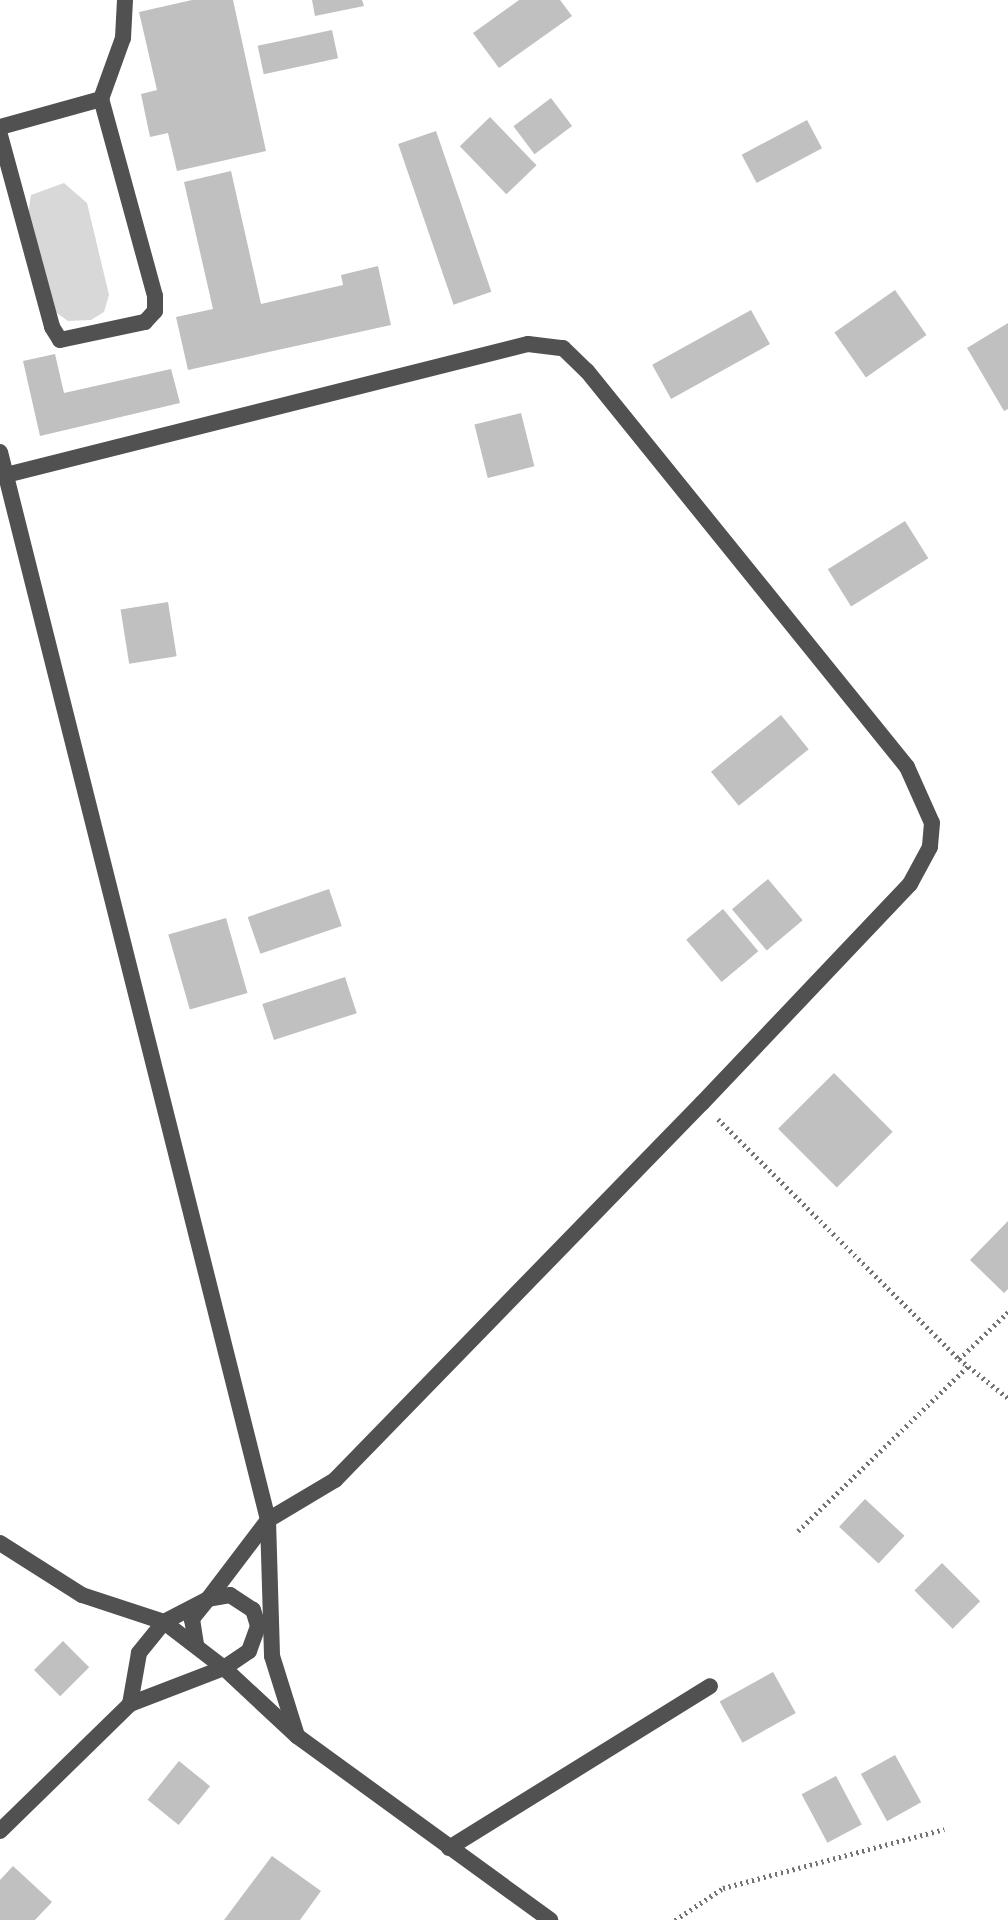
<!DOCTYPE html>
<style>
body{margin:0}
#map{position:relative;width:1008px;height:1920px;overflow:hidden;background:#fff;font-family:"Space Grotesk",sans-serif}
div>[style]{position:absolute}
.green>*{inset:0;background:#d8d8d8}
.building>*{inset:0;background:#c0c0c0;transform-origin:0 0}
.path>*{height:5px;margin-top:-2.5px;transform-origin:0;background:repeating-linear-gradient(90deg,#737373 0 2px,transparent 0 6px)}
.service>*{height:16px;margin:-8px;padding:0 8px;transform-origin:8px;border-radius:8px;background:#515151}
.minor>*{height:16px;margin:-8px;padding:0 8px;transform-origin:8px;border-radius:8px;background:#515151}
span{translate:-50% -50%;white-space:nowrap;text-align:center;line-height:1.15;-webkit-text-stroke:6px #fff;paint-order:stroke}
</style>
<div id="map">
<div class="green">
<div style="clip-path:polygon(64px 183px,87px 203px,109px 295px,104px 312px,91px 320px,68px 321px,54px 311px,28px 214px,31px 195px)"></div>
</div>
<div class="building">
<div style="clip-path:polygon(192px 0,233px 0,266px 151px,177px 171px,168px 133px,150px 137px,141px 94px,157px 90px,139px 12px)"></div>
<div style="clip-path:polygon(312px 0,362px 0,364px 6px,315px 16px)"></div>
<div style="clip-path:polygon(519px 0,560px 0,572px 16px,499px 68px,473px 33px)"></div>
<div style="left:332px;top:30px;width:29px;height:76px;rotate:78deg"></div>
<div style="left:551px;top:98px;width:35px;height:47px;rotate:53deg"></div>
<div style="left:490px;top:117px;width:67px;height:42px;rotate:46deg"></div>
<div style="left:807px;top:120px;width:32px;height:74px;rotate:62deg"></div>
<div style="left:436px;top:131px;width:170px;height:40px;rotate:71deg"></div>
<div style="clip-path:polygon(231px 171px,261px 304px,343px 285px,341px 275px,378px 266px,391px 325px,188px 370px,176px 317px,213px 309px,184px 182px)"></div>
<div style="left:895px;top:290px;width:55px;height:74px;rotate:55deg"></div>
<div style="left:751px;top:310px;width:39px;height:113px;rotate:61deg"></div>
<div style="clip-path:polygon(1008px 323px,1008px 409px,1004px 411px,967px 348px)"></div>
<div style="clip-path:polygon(55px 354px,64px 393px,171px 369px,180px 403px,40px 436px,23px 361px)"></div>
<div style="left:521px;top:413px;width:55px;height:48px;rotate:76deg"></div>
<div style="left:905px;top:521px;width:44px;height:91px;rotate:58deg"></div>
<div style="left:168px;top:602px;width:55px;height:48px;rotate:81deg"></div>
<div style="left:781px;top:715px;width:44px;height:90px;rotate:51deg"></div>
<div style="left:768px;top:879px;width:54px;height:47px;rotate:50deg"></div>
<div style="left:329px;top:889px;width:39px;height:86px;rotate:71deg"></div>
<div style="left:723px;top:909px;width:55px;height:48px;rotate:50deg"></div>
<div style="left:226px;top:918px;width:78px;height:60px;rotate:74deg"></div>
<div style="left:345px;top:977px;width:38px;height:87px;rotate:72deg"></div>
<div style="left:834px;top:1073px;width:83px;height:79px;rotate:45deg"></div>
<div style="clip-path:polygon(1008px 1221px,1008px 1289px,1004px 1293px,970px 1260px)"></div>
<div style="left:865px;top:1499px;width:54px;height:38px;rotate:43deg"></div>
<div style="left:942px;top:1563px;width:54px;height:39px;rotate:45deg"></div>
<div style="left:63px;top:1641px;width:37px;height:41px;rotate:45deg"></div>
<div style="left:773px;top:1672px;width:47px;height:61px;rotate:61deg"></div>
<div style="left:895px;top:1755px;width:54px;height:39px;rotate:61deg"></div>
<div style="left:179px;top:1761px;width:40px;height:50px;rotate:39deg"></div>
<div style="left:836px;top:1776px;width:55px;height:39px;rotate:62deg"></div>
<div style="clip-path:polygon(272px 1856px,321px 1891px,300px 1920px,224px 1920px)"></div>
<div style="clip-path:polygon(13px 1866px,52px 1902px,35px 1920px,0 1920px,0 1880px)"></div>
</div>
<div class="path">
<div style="left:718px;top:1119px;width:340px;rotate:44.9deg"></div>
<div style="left:959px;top:1359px;width:63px;rotate:38.5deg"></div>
<div style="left:959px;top:1359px;width:68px;rotate:-43.8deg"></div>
<div style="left:798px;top:1531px;width:237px;rotate:-44.1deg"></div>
<div style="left:675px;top:1920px;width:58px;rotate:-33.7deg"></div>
<div style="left:723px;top:1888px;width:229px;rotate:-14.9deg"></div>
</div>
<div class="service">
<div style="left:0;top:127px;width:105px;rotate:-15.5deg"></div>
<div style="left:0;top:135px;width:199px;rotate:74.8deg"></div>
<div style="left:52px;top:327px;width:15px;rotate:58deg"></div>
<div style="left:60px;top:340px;width:87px;rotate:-12deg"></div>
<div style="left:145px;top:322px;width:15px;rotate:-48deg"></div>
<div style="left:155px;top:311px;width:15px;rotate:-90deg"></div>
<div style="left:155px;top:296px;width:204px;rotate:-105.3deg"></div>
<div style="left:101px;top:99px;width:65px;rotate:-70.2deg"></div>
<div style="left:123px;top:38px;width:38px;rotate:-87deg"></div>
</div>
<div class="minor">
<div style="left:0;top:452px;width:1101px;rotate:75.91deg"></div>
<div style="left:268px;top:1520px;width:136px;rotate:88.3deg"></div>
<div style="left:272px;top:1656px;width:84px;rotate:72.6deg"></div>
<div style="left:6px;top:475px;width:538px;rotate:-14.09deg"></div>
<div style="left:528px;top:344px;width:35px;rotate:7deg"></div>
<div style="left:563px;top:348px;width:33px;rotate:44deg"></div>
<div style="left:587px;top:371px;width:509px;rotate:51.06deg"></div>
<div style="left:907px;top:767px;width:61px;rotate:65.9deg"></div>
<div style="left:932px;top:823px;width:24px;rotate:95deg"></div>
<div style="left:930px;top:847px;width:42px;rotate:118.4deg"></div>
<div style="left:910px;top:884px;width:302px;rotate:133.5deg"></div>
<div style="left:702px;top:1103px;width:526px;rotate:134.23deg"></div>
<div style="left:335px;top:1480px;width:78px;rotate:149.2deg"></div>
<div style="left:268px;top:1520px;width:99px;rotate:127.2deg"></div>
<div style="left:208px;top:1599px;width:50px;rotate:152.4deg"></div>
<div style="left:164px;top:1622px;width:40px;rotate:129deg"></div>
<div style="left:139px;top:1653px;width:52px;rotate:100deg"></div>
<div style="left:130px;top:1704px;width:101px;rotate:-21deg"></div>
<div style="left:224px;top:1668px;width:30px;rotate:-34deg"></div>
<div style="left:249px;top:1651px;width:27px;rotate:-70deg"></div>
<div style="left:258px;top:1626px;width:17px;rotate:-107deg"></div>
<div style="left:253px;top:1610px;width:27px;rotate:-147deg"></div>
<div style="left:230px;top:1595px;width:22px;rotate:170deg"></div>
<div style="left:208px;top:1599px;width:26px;rotate:129deg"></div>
<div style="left:192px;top:1619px;width:26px;rotate:81deg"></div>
<div style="left:0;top:1543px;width:97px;rotate:32.4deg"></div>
<div style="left:82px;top:1595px;width:86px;rotate:18.2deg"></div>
<div style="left:164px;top:1622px;width:76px;rotate:37.5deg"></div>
<div style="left:224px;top:1668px;width:100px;rotate:43deg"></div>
<div style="left:297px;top:1736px;width:313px;rotate:36deg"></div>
<div style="left:0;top:1831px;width:182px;rotate:-44.3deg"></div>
<div style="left:449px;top:1848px;width:307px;rotate:-31.8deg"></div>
</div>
</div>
